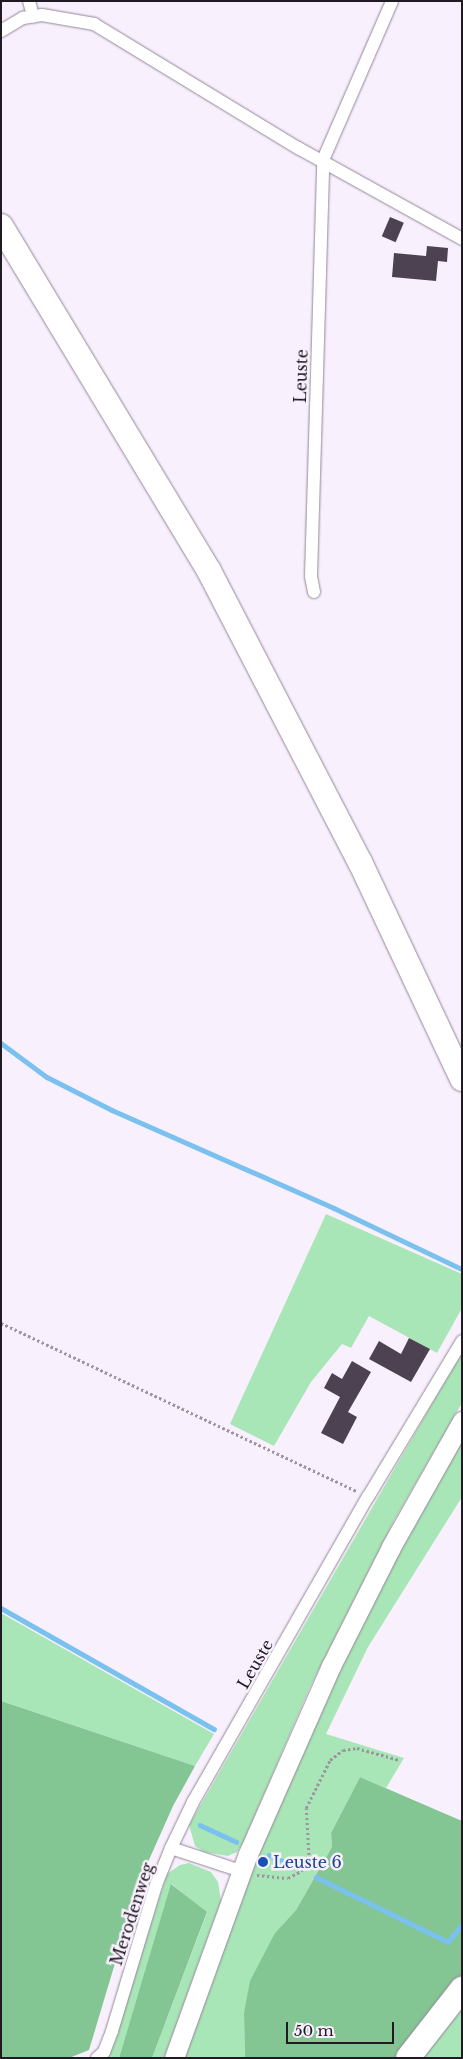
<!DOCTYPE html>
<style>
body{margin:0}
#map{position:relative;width:463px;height:2059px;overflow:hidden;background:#f9f0fd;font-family:"Libre Baskerville",serif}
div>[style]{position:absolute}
.green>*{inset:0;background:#a9e6b7}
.forest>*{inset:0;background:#83c593}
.stream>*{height:4.5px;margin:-2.25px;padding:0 2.25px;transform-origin:2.25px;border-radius:2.25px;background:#7ac1ef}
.building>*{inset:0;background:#4d4252;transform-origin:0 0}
.path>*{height:2.5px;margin-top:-1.25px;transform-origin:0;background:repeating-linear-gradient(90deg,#9c959f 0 2.5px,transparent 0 5px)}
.roads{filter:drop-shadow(0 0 1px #938699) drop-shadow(0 0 1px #938699)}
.street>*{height:12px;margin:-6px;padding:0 6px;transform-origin:6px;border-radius:6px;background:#fff}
.secondary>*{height:19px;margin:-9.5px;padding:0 9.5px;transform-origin:9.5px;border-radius:9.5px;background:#fff}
.highway>*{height:24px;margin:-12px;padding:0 12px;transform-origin:12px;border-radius:12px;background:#fff}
.dots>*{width:14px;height:14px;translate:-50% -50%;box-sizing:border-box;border:2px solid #f9f0fd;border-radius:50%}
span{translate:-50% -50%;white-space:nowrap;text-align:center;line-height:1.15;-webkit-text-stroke:5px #f9f0fd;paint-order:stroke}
.street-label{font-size:16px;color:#201b22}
.transit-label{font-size:16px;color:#164399}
.left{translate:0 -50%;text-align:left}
.frame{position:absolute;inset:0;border:2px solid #201b22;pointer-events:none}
.scale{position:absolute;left:286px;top:2022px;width:108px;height:22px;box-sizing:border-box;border:2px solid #201b22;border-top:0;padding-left:6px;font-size:15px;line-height:18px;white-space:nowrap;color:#201b22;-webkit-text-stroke:4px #f9f0fd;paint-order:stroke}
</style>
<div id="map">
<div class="green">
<div style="clip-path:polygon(326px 1214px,462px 1274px,462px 1308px,437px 1353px,369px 1316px,351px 1348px,342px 1344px,311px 1382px,274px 1446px,230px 1424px)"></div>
<div style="clip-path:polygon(462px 1352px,462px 1403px,395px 1519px,310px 1687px,243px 1843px,237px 1852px,228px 1856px,204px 1852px,195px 1846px,189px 1825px)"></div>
<div style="clip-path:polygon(462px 1435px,462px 1497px,368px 1647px,326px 1734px,404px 1758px,386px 1788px,360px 1777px,331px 1833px,332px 1847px,296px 1910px,275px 1933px,244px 2013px,245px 2058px,182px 2058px,218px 1953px,288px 1778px,373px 1598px)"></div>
<div style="clip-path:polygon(1px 1613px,214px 1734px,195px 1766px,1px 1701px)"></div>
<div style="clip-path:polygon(189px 1863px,211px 1872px,218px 1882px,221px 1901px,164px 2058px,152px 2058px,207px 1913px,172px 1884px,119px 2058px,108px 2058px,167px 1874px,180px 1865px)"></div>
<div style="clip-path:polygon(462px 2006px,462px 2058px,422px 2058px)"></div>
</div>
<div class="forest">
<div style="clip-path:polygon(1px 1701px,195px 1766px,173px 1806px,140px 1880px,89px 2050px,69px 2058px,1px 2058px)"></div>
<div style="clip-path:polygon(360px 1777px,462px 1821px,462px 1979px,398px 2058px,245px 2058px,244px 2013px,250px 1981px,275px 1933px,296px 1910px,332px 1847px,331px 1833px)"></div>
<div style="clip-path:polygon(171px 1884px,207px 1912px,152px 2058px,119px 2058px)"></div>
</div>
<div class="stream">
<div style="left:1px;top:1043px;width:57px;rotate:36.5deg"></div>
<div style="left:47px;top:1077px;width:73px;rotate:26.9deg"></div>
<div style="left:112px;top:1110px;width:243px;rotate:23.8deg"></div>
<div style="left:334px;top:1208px;width:142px;rotate:25.5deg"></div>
<div style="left:1px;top:1608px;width:245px;rotate:29.6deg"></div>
<div style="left:200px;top:1825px;width:40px;rotate:25deg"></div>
<div style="left:269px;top:1855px;width:24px;rotate:24deg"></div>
<div style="left:316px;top:1877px;width:147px;rotate:26.2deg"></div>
<div style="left:448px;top:1942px;width:23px;rotate:-52deg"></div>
</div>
<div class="building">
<div style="left:390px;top:217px;width:15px;height:21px;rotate:23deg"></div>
<div style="clip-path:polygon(427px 246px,448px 248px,447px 262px,438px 261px,436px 281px,392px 277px,394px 253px,426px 256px)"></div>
<div style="clip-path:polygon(409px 1338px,430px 1349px,411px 1382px,369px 1359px,379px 1341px,401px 1354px)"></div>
<div style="clip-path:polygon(352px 1361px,371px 1372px,348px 1412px,357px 1417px,343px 1444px,321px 1433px,340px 1397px,324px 1388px,332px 1373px,342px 1379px)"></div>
</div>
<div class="path">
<div style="left:1px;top:1323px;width:393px;rotate:25.3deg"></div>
<div style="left:257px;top:1875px;width:31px;rotate:6deg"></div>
<div style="left:288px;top:1878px;width:15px;rotate:-28deg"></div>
<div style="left:301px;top:1871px;width:14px;rotate:-54deg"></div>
<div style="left:309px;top:1860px;width:52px;rotate:-93.3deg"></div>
<div style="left:306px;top:1808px;width:54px;rotate:-63.4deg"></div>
<div style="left:330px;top:1760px;width:16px;rotate:-38deg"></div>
<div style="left:343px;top:1750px;width:14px;rotate:-8deg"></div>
<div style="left:357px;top:1748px;width:44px;rotate:15.9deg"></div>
</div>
<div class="roads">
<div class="street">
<div style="left:29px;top:1px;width:16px;rotate:75deg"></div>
<div style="left:1px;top:31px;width:26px;rotate:-31deg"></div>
<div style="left:23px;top:18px;width:19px;rotate:-9deg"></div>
<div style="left:42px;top:15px;width:53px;rotate:9.8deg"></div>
<div style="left:94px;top:24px;width:239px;rotate:31.3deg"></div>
<div style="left:298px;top:148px;width:188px;rotate:29deg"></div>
<div style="left:314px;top:592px;width:16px;rotate:-101deg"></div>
<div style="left:311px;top:576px;width:416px;rotate:-88.3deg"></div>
<div style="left:323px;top:160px;width:173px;rotate:-66.5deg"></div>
<div style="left:171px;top:1848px;width:51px;rotate:-64.4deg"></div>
<div style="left:193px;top:1802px;width:352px;rotate:-60.2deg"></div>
<div style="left:368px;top:1497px;width:182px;rotate:-58.9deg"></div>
<div style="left:97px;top:2058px;width:9px;rotate:-41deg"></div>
<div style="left:104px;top:2052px;width:22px;rotate:-69deg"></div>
<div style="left:112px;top:2031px;width:152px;rotate:-73.2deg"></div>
<div style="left:156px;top:1885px;width:40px;rotate:-68deg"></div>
<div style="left:171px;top:1848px;width:74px;rotate:18.2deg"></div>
</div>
<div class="secondary">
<div style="left:174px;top:2058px;width:217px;rotate:-70.1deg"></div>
<div style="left:248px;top:1854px;width:206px;rotate:-66.2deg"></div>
<div style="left:331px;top:1666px;width:133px;rotate:-63.2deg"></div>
<div style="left:391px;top:1547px;width:145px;rotate:-60.6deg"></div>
</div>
<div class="highway">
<div style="left:1px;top:226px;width:403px;rotate:58.9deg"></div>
<div style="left:209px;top:571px;width:328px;rotate:62.6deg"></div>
<div style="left:360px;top:862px;width:240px;rotate:64.8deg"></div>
<div style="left:408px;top:2058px;width:88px;rotate:-52deg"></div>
</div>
</div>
<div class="dots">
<div style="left:263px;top:1862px;background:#1a4fb4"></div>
</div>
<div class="street-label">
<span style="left:301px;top:376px;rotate:-88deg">Leuste</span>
<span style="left:255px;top:1664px;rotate:-60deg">Leuste</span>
<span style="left:132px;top:1914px;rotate:-72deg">Merodenweg</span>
</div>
<div class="transit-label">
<span class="left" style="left:273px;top:1862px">Leuste 6</span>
</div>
<div class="frame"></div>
<div class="scale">50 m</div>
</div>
